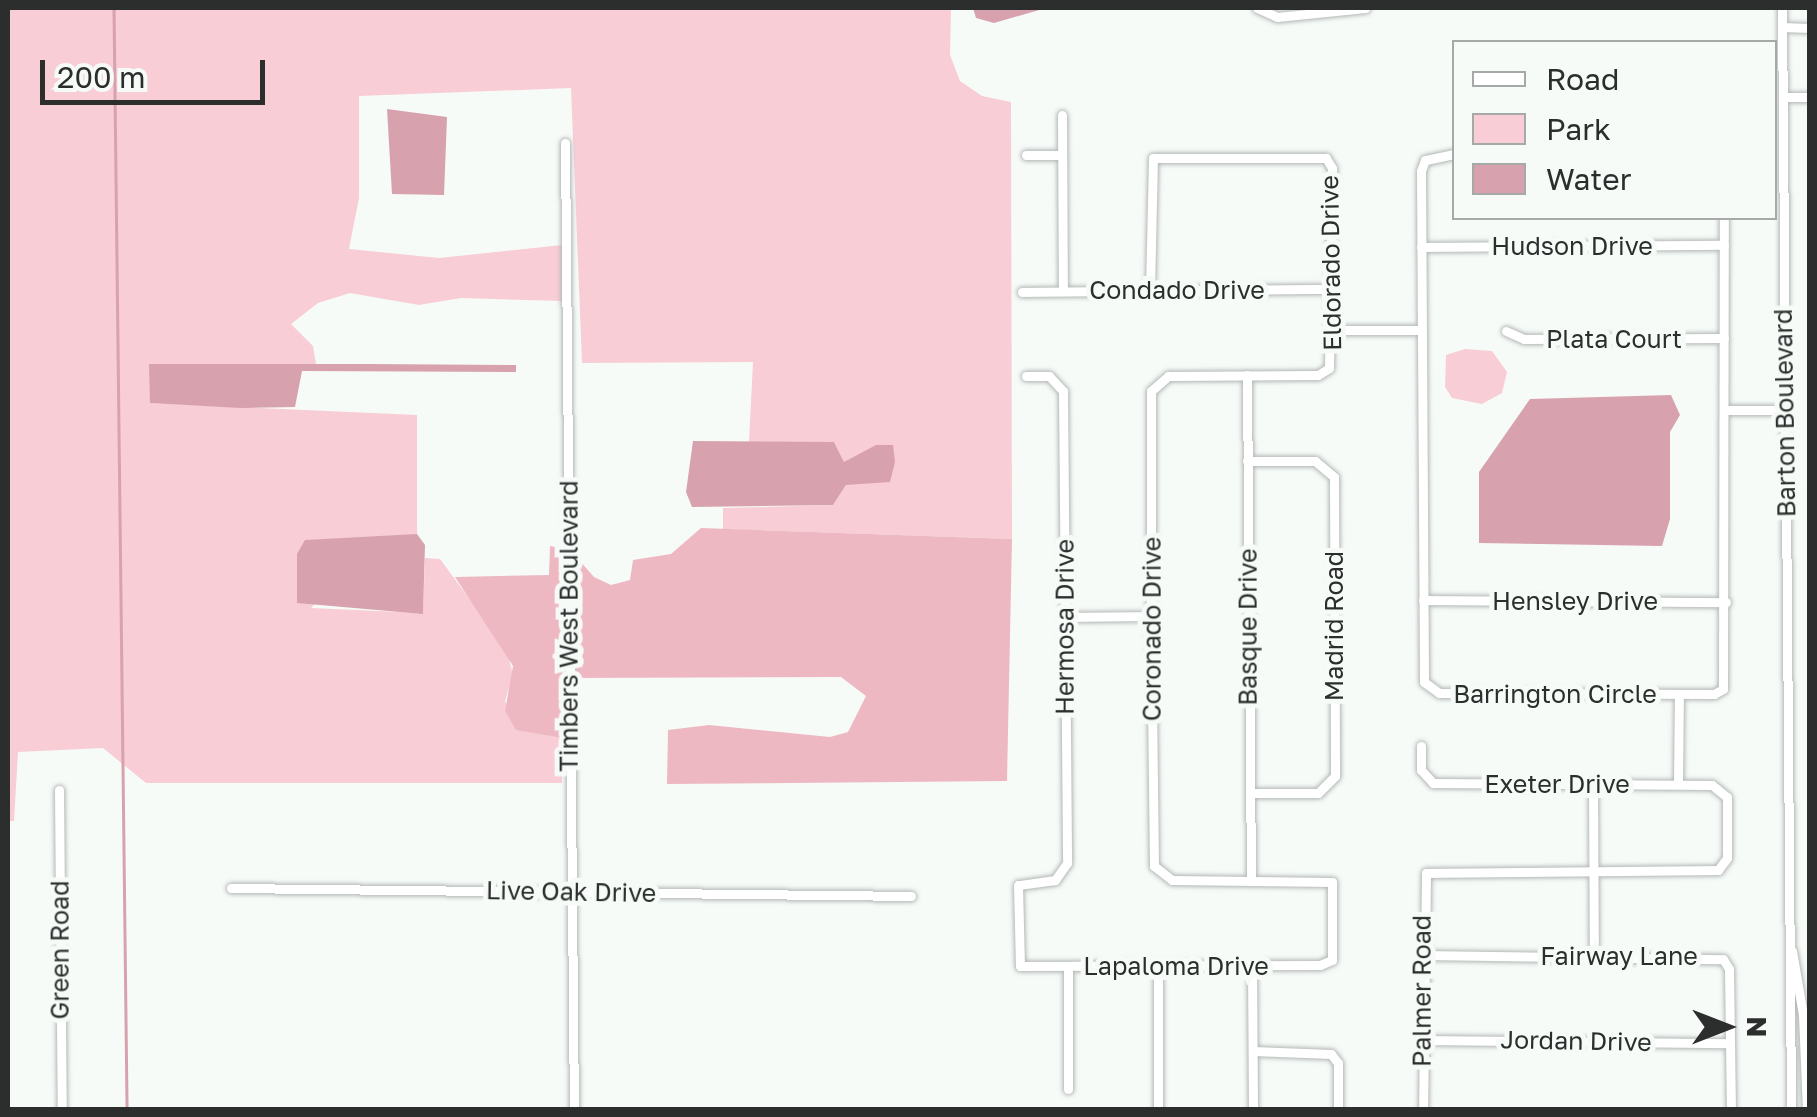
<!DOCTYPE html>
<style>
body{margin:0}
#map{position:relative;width:1817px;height:1117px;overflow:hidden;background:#f6fbf8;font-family:"Golos Text",sans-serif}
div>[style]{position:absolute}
.green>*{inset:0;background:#f8cdd6}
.forest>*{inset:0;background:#eeb8c3}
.water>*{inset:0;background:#d7a2ad}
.stream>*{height:2.5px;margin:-1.25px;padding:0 1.25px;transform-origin:1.25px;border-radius:1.25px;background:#d7a2ad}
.roads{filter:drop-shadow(0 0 2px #b4b8b6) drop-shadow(0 0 2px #b4b8b6)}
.street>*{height:9px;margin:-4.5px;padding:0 4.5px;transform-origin:4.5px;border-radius:4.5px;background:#fff}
span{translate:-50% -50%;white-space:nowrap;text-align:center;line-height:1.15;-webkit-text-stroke:10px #f6fbf8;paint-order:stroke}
.street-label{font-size:25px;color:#2c2e2d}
.frame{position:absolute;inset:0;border:10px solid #2c2e2d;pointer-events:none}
.legend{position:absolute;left:1452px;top:40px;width:325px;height:180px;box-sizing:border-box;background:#f6fbf8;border:2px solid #a5a9a7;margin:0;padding:12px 18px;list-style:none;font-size:30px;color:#2c2e2d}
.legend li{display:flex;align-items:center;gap:20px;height:50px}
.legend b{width:50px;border:2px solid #a5a9a7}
.north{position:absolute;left:1677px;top:977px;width:100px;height:100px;-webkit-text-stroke:8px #f6fbf8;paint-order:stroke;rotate:90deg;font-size:28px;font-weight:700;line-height:40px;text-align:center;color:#2c2e2d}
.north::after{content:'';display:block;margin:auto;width:35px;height:45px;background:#2c2e2d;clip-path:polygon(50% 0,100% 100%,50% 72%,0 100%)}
.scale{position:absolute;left:40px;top:60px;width:225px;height:45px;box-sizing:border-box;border:5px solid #2c2e2d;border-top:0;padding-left:12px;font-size:30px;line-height:35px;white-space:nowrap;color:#2c2e2d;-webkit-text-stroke:8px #f6fbf8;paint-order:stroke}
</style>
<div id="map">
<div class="green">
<div style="clip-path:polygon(8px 8px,951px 8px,950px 55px,960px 81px,982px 96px,1011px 102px,1012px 539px,723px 529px,723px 508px,833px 505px,846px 485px,844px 462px,834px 442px,749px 442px,753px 362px,582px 363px,571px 88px,359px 96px,359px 198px,349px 249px,439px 258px,562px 245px,562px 301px,461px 298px,419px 305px,350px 293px,318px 303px,291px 324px,313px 346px,316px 364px,150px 364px,150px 403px,417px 415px,417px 534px,369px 540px,311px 608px,423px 613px,425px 558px,440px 559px,507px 650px,513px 675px,505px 701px,516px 729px,562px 738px,562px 783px,146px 783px,103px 748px,18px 752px,14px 821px,8px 821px)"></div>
<div style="clip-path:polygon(1465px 349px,1492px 351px,1507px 372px,1502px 393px,1482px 404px,1452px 398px,1445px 387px,1446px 355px)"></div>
</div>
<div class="forest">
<div style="clip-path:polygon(701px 528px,1012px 539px,1007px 781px,667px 784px,668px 730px,709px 725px,830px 737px,848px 732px,866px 696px,841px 677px,574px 678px,573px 553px,594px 577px,611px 585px,630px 580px,633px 560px,671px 554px)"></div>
<div style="clip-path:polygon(550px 546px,564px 549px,562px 738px,516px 730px,505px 711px,513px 666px,455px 577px,549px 575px)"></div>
</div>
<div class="water">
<div style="clip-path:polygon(973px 8px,1046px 8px,994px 23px,976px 18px)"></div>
<div style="clip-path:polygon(387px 109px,447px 117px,444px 195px,392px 194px)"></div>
<div style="clip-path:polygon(149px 364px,368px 364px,516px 365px,516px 372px,302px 371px,295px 407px,241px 408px,150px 403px)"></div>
<div style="clip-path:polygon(1671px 395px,1680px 415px,1670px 432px,1670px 519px,1662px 546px,1479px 543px,1479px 472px,1530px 399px)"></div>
<div style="clip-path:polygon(693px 441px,834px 442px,844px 462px,876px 445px,893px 445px,895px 462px,890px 482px,846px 485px,833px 505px,692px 507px,686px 492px)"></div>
<div style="clip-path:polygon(417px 534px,425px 545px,423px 614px,297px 603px,297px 554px,305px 540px)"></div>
</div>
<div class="stream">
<div style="left:114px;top:8px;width:1102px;rotate:89.32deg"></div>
</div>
<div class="roads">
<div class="street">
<div style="left:1257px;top:8px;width:22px;rotate:24deg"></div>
<div style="left:1277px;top:17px;width:89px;rotate:-5.8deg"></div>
<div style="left:1782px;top:8px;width:1102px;rotate:89.53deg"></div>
<div style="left:1782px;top:27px;width:28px;rotate:2deg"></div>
<div style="left:1783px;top:97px;width:27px"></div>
<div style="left:1062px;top:115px;width:176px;rotate:89.7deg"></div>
<div style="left:565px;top:143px;width:967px;rotate:89.47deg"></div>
<div style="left:1454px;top:154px;width:30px;rotate:168deg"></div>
<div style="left:1425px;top:160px;width:12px;rotate:110deg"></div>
<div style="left:1421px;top:171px;width:511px;rotate:89.66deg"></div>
<div style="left:1424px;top:682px;width:19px;rotate:36deg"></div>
<div style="left:1439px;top:693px;width:275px;rotate:0.2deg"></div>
<div style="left:1714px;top:694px;width:10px;rotate:-29deg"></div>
<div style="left:1723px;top:689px;width:471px;rotate:-89.9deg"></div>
<div style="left:1026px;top:155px;width:36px"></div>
<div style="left:1421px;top:247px;width:303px;rotate:-0.4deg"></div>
<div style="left:1022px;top:292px;width:311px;rotate:-0.6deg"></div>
<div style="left:1333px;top:330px;width:89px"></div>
<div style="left:1506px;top:331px;width:20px;rotate:24deg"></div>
<div style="left:1524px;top:339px;width:200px;rotate:-0.3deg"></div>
<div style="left:1247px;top:375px;width:504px;rotate:89.55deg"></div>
<div style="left:1026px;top:376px;width:23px"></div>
<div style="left:1049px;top:376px;width:21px;rotate:47deg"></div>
<div style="left:1063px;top:391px;width:472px;rotate:89.5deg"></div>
<div style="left:1067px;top:863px;width:21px;rotate:125deg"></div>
<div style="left:1055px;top:880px;width:37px;rotate:172deg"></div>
<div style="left:1018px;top:885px;width:81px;rotate:88.6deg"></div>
<div style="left:1020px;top:966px;width:300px;rotate:-0.2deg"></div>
<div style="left:1320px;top:965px;width:13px;rotate:-23deg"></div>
<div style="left:1332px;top:960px;width:78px;rotate:-90deg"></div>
<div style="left:1332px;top:882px;width:160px;rotate:-179.3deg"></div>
<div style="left:1172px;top:880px;width:23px;rotate:-142deg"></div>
<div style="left:1154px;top:866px;width:250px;rotate:-90.7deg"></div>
<div style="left:1151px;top:616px;width:225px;rotate:-90deg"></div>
<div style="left:1151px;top:391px;width:23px;rotate:-41deg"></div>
<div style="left:1168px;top:376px;width:150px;rotate:-0.4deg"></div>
<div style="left:1318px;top:375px;width:13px;rotate:-32deg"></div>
<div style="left:1329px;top:368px;width:200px;rotate:-89.1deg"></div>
<div style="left:1332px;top:168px;width:12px;rotate:-121deg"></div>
<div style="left:1326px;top:158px;width:173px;rotate:180deg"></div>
<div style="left:1153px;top:158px;width:133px;rotate:91.3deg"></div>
<div style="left:1725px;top:410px;width:60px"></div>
<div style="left:1247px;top:461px;width:68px"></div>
<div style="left:1315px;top:461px;width:25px;rotate:40deg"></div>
<div style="left:1334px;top:477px;width:299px;rotate:89.8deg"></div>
<div style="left:1335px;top:776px;width:24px;rotate:135deg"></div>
<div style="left:1318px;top:793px;width:68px;rotate:180deg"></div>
<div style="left:1423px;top:600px;width:303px;rotate:0.4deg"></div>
<div style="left:1065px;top:617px;width:86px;rotate:-0.7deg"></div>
<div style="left:1421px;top:746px;width:24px;rotate:90deg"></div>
<div style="left:1421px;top:770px;width:18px;rotate:47deg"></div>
<div style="left:1433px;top:783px;width:279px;rotate:0.4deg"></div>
<div style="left:1712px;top:785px;width:19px;rotate:39deg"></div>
<div style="left:1727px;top:797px;width:61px;rotate:90deg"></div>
<div style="left:1727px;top:858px;width:15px;rotate:127deg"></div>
<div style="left:1718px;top:870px;width:292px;rotate:179.4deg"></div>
<div style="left:1426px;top:873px;width:237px;rotate:90.7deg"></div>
<div style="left:1593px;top:784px;width:171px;rotate:89.7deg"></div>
<div style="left:1678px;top:784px;width:90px;rotate:-89.4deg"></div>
<div style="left:59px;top:790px;width:320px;rotate:89.5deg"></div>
<div style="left:231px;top:888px;width:680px;rotate:0.67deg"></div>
<div style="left:1792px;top:951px;width:65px;rotate:80.2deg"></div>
<div style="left:1803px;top:1015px;width:95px;rotate:87.6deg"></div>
<div style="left:1422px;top:955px;width:301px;rotate:0.8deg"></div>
<div style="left:1723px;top:959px;width:12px;rotate:59deg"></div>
<div style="left:1729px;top:969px;width:141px;rotate:89.2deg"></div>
<div style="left:1252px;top:965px;width:145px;rotate:89.6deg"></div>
<div style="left:1422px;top:1040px;width:308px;rotate:0.6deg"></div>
<div style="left:1253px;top:1051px;width:78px;rotate:2.2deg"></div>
<div style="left:1331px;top:1054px;width:11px;rotate:52deg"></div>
<div style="left:1338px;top:1063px;width:47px;rotate:90deg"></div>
<div style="left:1068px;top:1089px;width:122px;rotate:-90deg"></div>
<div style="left:1158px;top:1110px;width:143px;rotate:-90deg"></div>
</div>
</div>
<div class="street-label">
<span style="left:1572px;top:246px">Hudson Drive</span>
<span style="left:1331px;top:263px;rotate:-91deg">Eldorado Drive</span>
<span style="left:1177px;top:290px">Condado Drive</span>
<span style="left:1614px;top:339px">Plata Court</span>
<span style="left:1785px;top:413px;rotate:-91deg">Barton Boulevard</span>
<span style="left:1575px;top:601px">Hensley Drive</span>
<span style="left:569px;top:626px;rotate:-90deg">Timbers West Boulevard</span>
<span style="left:1334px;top:626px;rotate:-90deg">Madrid Road</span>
<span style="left:1065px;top:627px;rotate:-90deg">Hermosa Drive</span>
<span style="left:1248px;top:627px;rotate:-90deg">Basque Drive</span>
<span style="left:1152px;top:629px;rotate:-90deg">Coronado Drive</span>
<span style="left:1555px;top:694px">Barrington Circle</span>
<span style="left:1557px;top:784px">Exeter Drive</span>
<span style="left:571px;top:892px;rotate:1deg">Live Oak Drive</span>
<span style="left:60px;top:950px;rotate:-90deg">Green Road</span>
<span style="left:1619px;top:956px">Fairway Lane</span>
<span style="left:1176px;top:966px">Lapaloma Drive</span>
<span style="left:1422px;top:991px;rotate:-90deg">Palmer Road</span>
<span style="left:1576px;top:1041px;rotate:1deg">Jordan Drive</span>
</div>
<div class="frame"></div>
<ul class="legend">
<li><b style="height:12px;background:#fff"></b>Road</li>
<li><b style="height:28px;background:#f8cdd6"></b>Park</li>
<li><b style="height:28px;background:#d7a2ad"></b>Water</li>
</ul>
<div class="north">N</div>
<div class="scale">200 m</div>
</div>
